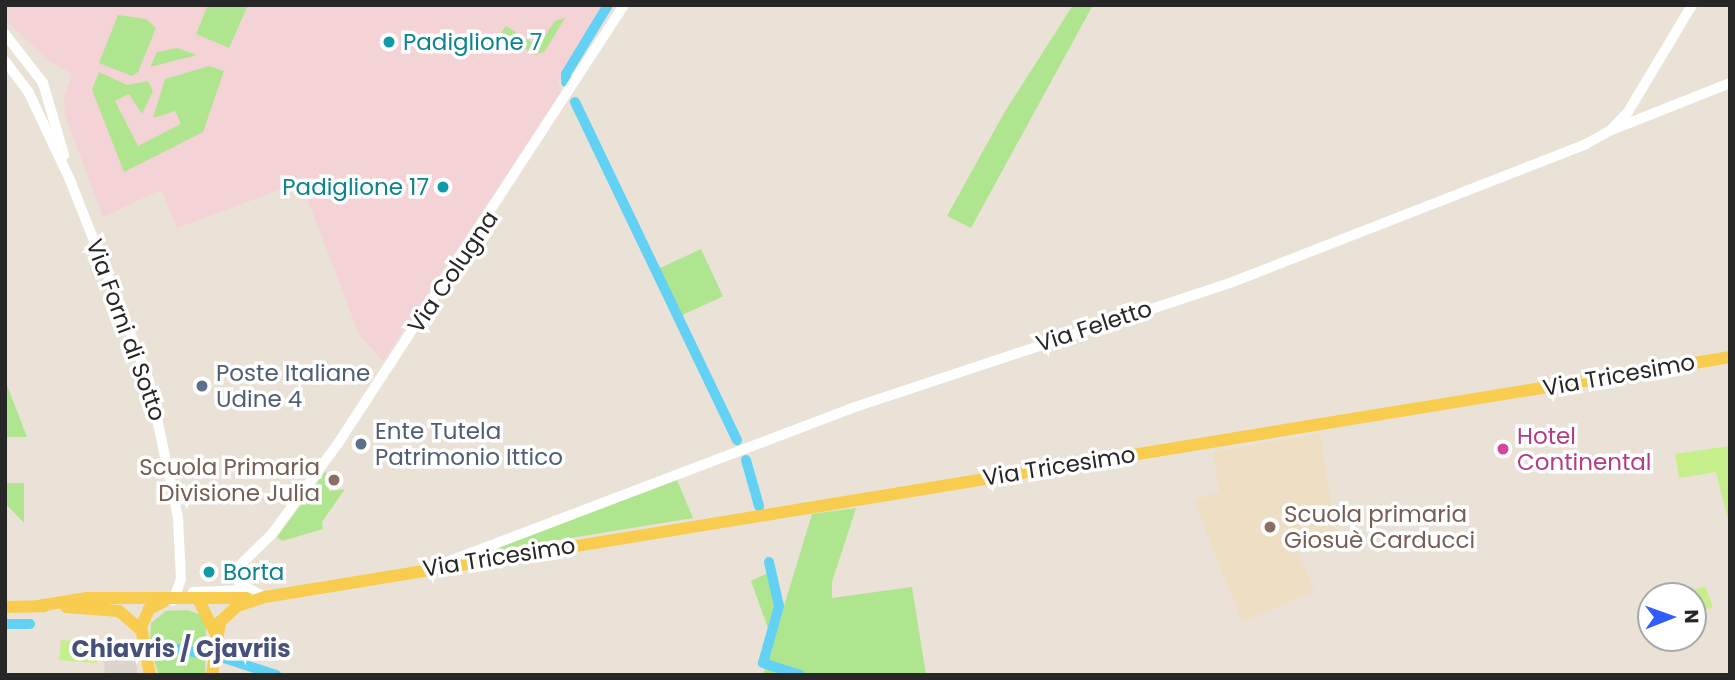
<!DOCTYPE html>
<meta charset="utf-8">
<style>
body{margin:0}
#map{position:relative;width:1735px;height:680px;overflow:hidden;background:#ebe2d7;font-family:Poppins,sans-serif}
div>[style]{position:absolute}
.education>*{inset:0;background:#eedfc4}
.medical>*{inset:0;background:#f3d3d5}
.green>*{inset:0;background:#afe58f;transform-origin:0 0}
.pitch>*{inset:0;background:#c6ee8a;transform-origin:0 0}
.plaza>*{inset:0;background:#dbd5ce}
.canal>*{height:10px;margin:-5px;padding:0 5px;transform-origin:5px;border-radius:5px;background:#62d1f4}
.secondary>*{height:10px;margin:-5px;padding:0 5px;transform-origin:5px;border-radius:5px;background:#fff}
.primary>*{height:12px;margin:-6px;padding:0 6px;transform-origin:6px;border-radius:6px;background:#f7cc4f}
.dots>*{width:19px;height:19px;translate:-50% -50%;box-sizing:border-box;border:4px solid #fff;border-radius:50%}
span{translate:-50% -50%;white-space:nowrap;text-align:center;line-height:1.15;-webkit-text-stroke:7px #fff;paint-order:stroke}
.culture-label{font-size:23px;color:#0d838f}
.left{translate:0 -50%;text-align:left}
.right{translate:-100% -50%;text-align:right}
.street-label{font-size:23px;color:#272727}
.service-label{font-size:23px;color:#4e5e75}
.hotel-label{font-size:23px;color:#b23c85}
.education-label{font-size:23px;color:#785e54}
.neighbourhood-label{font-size:24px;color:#465079;font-weight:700}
.frame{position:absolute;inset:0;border:7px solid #272727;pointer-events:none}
.north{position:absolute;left:1637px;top:582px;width:70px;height:70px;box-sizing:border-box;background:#fff;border:2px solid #a9a9a9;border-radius:50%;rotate:89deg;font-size:19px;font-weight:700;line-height:28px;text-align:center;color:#272727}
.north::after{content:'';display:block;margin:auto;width:24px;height:32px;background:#2f5bff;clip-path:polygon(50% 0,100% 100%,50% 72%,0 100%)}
</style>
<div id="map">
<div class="education">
<div style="clip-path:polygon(1320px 433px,1336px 532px,1293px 541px,1315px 591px,1242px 622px,1194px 501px,1219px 491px,1213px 452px)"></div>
</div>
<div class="medical">
<div style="clip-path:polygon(5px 5px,605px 5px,558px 80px,561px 92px,383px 361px,359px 335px,301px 182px,177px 228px,161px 190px,103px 217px,65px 115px,64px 99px,72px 74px,48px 60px,5px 20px)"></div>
</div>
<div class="green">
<div style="clip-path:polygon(208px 5px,248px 5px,229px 48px,196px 34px)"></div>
<div style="clip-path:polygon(1073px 5px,1093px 5px,971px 228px,947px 216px,1004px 113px)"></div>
<div style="clip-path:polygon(118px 15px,146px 19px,156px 28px,138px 72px,132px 76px,99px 63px)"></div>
<div style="clip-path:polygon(565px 18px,545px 51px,536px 55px,501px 33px,506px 26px,538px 46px,555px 21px)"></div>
<div style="clip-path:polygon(177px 48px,197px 55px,150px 67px,157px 52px)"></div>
<div style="clip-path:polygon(209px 66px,224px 71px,203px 132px,124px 172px,92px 90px,99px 72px,127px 85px,148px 81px,153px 91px,142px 114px,129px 94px,115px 101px,138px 146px,181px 124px,175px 111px,153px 118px,165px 79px)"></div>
<div style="left:701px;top:249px;width:52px;height:47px;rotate:65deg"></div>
<div style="clip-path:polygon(5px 380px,27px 437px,5px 437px)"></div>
<div style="clip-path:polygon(326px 471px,329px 491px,345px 489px,322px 522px,323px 529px,282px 541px,277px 537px)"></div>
<div style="clip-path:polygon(677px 480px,693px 518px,485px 552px)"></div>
<div style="clip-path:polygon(5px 483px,24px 483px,24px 523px,5px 503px)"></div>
<div style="clip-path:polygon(856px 508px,832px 582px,832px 598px,912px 587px,926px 675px,763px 675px,812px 514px)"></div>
<div style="clip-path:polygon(770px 572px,778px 606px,769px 631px,751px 581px)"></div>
<div style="clip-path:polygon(187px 610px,201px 615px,206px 626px,205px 675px,159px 675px,150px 648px,151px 623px,166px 611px)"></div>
</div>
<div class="pitch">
<div style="clip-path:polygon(1730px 446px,1730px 528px,1716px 472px,1679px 478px,1675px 454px)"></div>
<div style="clip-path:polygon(1705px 586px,1713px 607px,1693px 615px,1693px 596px,1677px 596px)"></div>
<div style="left:61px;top:640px;width:38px;height:20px;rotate:5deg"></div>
</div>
<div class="plaza">
<div style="clip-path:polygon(138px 654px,137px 675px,105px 675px,104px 661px)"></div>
</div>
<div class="canal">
<div style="left:566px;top:82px;width:8px;rotate:-90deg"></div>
<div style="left:566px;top:74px;width:81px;rotate:-58.7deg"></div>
<div style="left:575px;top:102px;width:375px;rotate:64.4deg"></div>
<div style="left:746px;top:460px;width:48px;rotate:74.2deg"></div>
<div style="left:769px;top:562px;width:45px;rotate:77.2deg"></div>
<div style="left:779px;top:606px;width:59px;rotate:105.7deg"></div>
<div style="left:763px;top:663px;width:39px;rotate:18deg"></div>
<div style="left:5px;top:624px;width:25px"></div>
<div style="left:171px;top:648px;width:35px;rotate:10deg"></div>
<div style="left:224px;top:658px;width:55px;rotate:18.1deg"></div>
</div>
<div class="secondary">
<div style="left:5px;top:34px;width:62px;rotate:52.2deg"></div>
<div style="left:43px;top:83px;width:75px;rotate:73.7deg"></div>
<div style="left:5px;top:61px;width:38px;rotate:53deg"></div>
<div style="left:28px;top:91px;width:98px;rotate:64.7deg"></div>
<div style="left:70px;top:180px;width:216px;rotate:68.5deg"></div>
<div style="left:149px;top:381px;width:140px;rotate:78deg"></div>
<div style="left:178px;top:518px;width:61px;rotate:87.2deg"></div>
<div style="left:181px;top:579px;width:23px;rotate:110deg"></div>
<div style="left:1614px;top:129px;width:125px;rotate:-21.6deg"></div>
<div style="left:439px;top:565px;width:439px;rotate:-20.8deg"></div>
<div style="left:849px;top:409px;width:401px;rotate:-18.3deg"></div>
<div style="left:1230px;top:283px;width:382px;rotate:-21.3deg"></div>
<div style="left:1586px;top:144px;width:29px;rotate:-29deg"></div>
<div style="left:1611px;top:130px;width:25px;rotate:-47deg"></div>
<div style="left:1628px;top:112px;width:125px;rotate:-59.1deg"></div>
<div style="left:193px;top:592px;width:56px;rotate:-2deg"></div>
<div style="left:265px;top:597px;width:28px;rotate:-153deg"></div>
<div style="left:240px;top:584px;width:9px;rotate:-117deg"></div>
<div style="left:236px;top:576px;width:10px;rotate:-73deg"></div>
<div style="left:239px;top:566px;width:46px;rotate:-44.1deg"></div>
<div style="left:272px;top:534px;width:110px;rotate:-53.9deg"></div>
<div style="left:337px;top:445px;width:525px;rotate:-56.88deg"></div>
</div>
<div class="primary">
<div style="left:199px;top:601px;width:38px;rotate:63deg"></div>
<div style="left:38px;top:606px;width:50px;rotate:-9.3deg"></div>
<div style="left:87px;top:598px;width:160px"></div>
<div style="left:5px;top:607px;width:39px;rotate:-1deg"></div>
<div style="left:66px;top:607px;width:53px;rotate:4.3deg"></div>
<div style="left:119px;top:611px;width:29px;rotate:41deg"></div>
<div style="left:150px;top:675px;width:49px;rotate:-100.6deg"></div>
<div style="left:141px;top:627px;width:20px;rotate:-66deg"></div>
<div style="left:149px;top:609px;width:16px;rotate:-27deg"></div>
<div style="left:212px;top:675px;width:54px;rotate:-81.4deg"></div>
<div style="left:220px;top:622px;width:23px;rotate:-43deg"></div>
<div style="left:237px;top:606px;width:29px;rotate:-18deg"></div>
<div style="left:265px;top:597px;width:1485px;rotate:-9.3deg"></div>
</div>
<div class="dots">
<div style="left:389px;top:42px;background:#0f9aa8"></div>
<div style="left:443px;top:187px;background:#0f9aa8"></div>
<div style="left:202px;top:386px;background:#5c6f8a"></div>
<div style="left:361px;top:444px;background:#5c6f8a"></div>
<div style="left:1503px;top:449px;background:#d1479c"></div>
<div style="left:334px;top:480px;background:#8d6e63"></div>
<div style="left:1270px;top:527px;background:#8d6e63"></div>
<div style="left:209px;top:572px;background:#0f9aa8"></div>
</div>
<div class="culture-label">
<span class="left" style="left:403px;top:42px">Padiglione 7</span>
<span class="right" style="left:429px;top:187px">Padiglione 17</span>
<span class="left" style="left:223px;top:572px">Borta</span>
</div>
<div class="street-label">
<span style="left:453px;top:272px;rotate:-56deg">Via Colugna</span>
<span style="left:1094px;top:326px;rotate:-18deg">Via Feletto</span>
<span style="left:126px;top:330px;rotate:70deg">Via Forni di Sotto</span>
<span style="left:1619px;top:375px;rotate:-10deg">Via Tricesimo</span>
<span style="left:1059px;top:466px;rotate:-9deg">Via Tricesimo</span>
<span style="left:499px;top:557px;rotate:-9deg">Via Tricesimo</span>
</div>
<div class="service-label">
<span class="left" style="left:216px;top:386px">Poste Italiane<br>Udine 4</span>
<span class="left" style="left:375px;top:444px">Ente Tutela<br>Patrimonio Ittico</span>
</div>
<div class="hotel-label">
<span class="left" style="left:1517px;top:449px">Hotel<br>Continental</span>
</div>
<div class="education-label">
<span class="right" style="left:320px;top:480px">Scuola Primaria<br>Divisione Julia</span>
<span class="left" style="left:1284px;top:527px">Scuola primaria<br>Giosuè Carducci</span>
</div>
<div class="neighbourhood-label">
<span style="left:181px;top:649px">Chiavris / Cjavriis</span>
</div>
<div class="frame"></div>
<div class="north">N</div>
</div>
